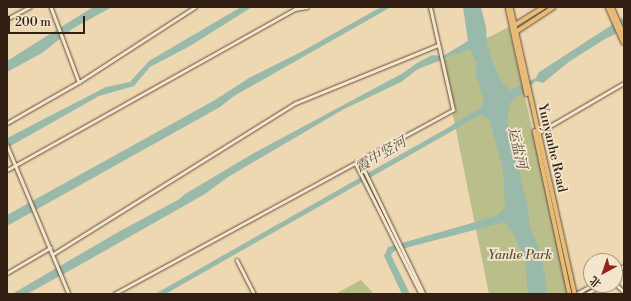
<!DOCTYPE html>
<meta charset="utf-8">
<style>
body{margin:0}
#map{position:relative;width:631px;height:301px;overflow:hidden;background:#eed8b2;font-family:"Libre Bodoni","Noto Serif SC",serif}
div>[style]{position:absolute}
.green>*{inset:0;background:#babe8b}
.water>*{inset:0;background:#99baaa}
.river>*{height:4.5px;margin:-2.25px;padding:0 2.25px;transform-origin:2.25px;border-radius:2.25px;background:#99baaa}
.roads{filter:drop-shadow(0 0 1px #624c3c) drop-shadow(0 0 1px #624c3c)}
.minor>*{height:2.5px;margin:-1.25px;padding:0 1.25px;transform-origin:1.25px;border-radius:1.25px;background:#f4e6cd}
.major>*{height:3.5px;margin:-1.75px;padding:0 1.75px;transform-origin:1.75px;border-radius:1.75px;background:#e7bc79}
span{translate:-50% -50%;white-space:nowrap;text-align:center;line-height:1.15;-webkit-text-stroke:3.5px #f4e6cd;paint-order:stroke}
.street-label{font-size:13px;color:#331e14}
.park-label{font-size:13px;color:#5c4e38;font-style:italic}
.water-label{font-size:14px;color:#524d41;font-style:italic}
.frame{position:absolute;inset:0;border:8px solid #331e14;pointer-events:none}
.north{position:absolute;left:583px;top:253px;width:40px;height:40px;box-sizing:border-box;background:#f4e6cd;border:1px solid #a79683;border-radius:50%;rotate:220deg;font-size:11px;font-weight:700;line-height:16px;text-align:center;color:#331e14}
.north::after{content:'';display:block;margin:auto;width:14px;height:18px;background:#8f2418;clip-path:polygon(50% 0,100% 100%,50% 72%,0 100%)}
.scale{position:absolute;left:8px;top:16px;width:77px;height:18px;box-sizing:border-box;border:2px solid #331e14;border-top:0;padding-left:5px;font-size:12px;line-height:14px;white-space:nowrap;color:#331e14;-webkit-text-stroke:3px #f4e6cd;paint-order:stroke}
</style>
<div id="map">
<div class="green">
<div style="clip-path:polygon(509px 27px,569px 292px,566px 294px,489px 294px,442px 61px)"></div>
<div style="clip-path:polygon(361px 280px,374px 294px,335px 294px)"></div>
</div>
<div class="water">
<div style="clip-path:polygon(93px 7px,112px 7px,72px 29px,42px 53px,7px 72px,7px 61px)"></div>
<div style="clip-path:polygon(241px 7px,252px 7px,190px 46px,150px 67px,134px 86px,99px 96px,7px 148px,7px 138px,11px 136px,106px 87px,130px 82px,149px 61px)"></div>
<div style="clip-path:polygon(381px 7px,391px 7px,234px 96px,220px 107px,7px 226px,7px 215px,215px 100px,249px 78px,301px 52px)"></div>
<div style="clip-path:polygon(463px 7px,481px 7px,486px 27px,487px 43px,493px 63px,502px 83px,510px 90px,536px 78px,538px 73px,550px 65px,624px 17px,624px 30px,605px 39px,570px 61px,543px 83px,536px 81px,510px 103px,507px 120px,528px 207px,529px 223px,540px 252px,546px 279px,547px 294px,528px 294px,525px 261px,513px 233px,505px 222px,394px 251px,391px 255px,410px 294px,402px 294px,384px 256px,388px 247px,496px 216px,505px 208px,503px 169px,489px 119px,480px 115px,454px 129px,452px 125px,481px 107px,484px 101px,475px 71px,477px 64px,470px 49px,418px 69px,401px 82px,344px 109px,228px 177px,205px 194px,78px 266px,27px 294px,12px 294px,120px 231px,178px 200px,185px 194px,254px 153px,403px 73px,417px 63px,432px 55px,443px 56px,468px 41px)"></div>
</div>
<div class="river">
<div style="left:159px;top:294px;width:344px;rotate:-29.6deg"></div>
</div>
<div class="roads">
<div class="minor">
<div style="left:51px;top:7px;width:80px;rotate:69.5deg"></div>
<div style="left:7px;top:19px;width:26px;rotate:-28deg"></div>
<div style="left:7px;top:123px;width:83px;rotate:-29.7deg"></div>
<div style="left:79px;top:82px;width:138px;rotate:-32.9deg"></div>
<div style="left:538px;top:133px;width:99px;rotate:-30.2deg"></div>
<div style="left:7px;top:145px;width:161px;rotate:67.4deg"></div>
<div style="left:360px;top:161px;width:148px;rotate:64.3deg"></div>
<div style="left:356px;top:164px;width:145px;rotate:63.4deg"></div>
<div style="left:7px;top:170px;width:330px;rotate:-29.2deg"></div>
<div style="left:295px;top:9px;width:12px;rotate:-9deg"></div>
<div style="left:53px;top:254px;width:286px;rotate:-31.9deg"></div>
<div style="left:296px;top:103px;width:153px;rotate:-22.2deg"></div>
<div style="left:237px;top:260px;width:38px;rotate:63deg"></div>
<div style="left:615px;top:271px;width:10px;rotate:-29deg"></div>
<div style="left:7px;top:273px;width:50px;rotate:-30.2deg"></div>
<div style="left:615px;top:277px;width:10px;rotate:-29deg"></div>
<div style="left:615px;top:283px;width:13px;rotate:45deg"></div>
<div style="left:114px;top:294px;width:386px;rotate:-28.5deg"></div>
<div style="left:453px;top:110px;width:106px;rotate:-102.6deg"></div>
<div style="left:576px;top:294px;width:18px;rotate:-29deg"></div>
<div style="left:586px;top:294px;width:18px;rotate:-29deg"></div>
</div>
<div class="major">
<div style="left:508px;top:7px;width:89px;rotate:77.7deg"></div>
<div style="left:511px;top:7px;width:294px;rotate:77.4deg"></div>
<div style="left:608px;top:7px;width:39px;rotate:66deg"></div>
<div style="left:612px;top:7px;width:30px;rotate:66deg"></div>
<div style="left:515px;top:25px;width:34px;rotate:-32deg"></div>
<div style="left:516px;top:32px;width:45px;rotate:-33.3deg"></div>
<div style="left:535px;top:131px;width:167px;rotate:77.9deg"></div>
</div>
</div>
<div class="street-label">
<span style="left:552px;top:148px;rotate:77deg">Yunyanhe Road</span>
</div>
<div class="park-label">
<span style="left:520px;top:255px">Yanhe Park</span>
</div>
<div class="water-label">
<span style="left:517px;top:148px;rotate:77deg">运盐河</span>
<span style="left:381px;top:155px;rotate:-30deg">霞中竖河</span>
</div>
<div class="frame"></div>
<div class="north">北</div>
<div class="scale">200 m</div>
</div>
